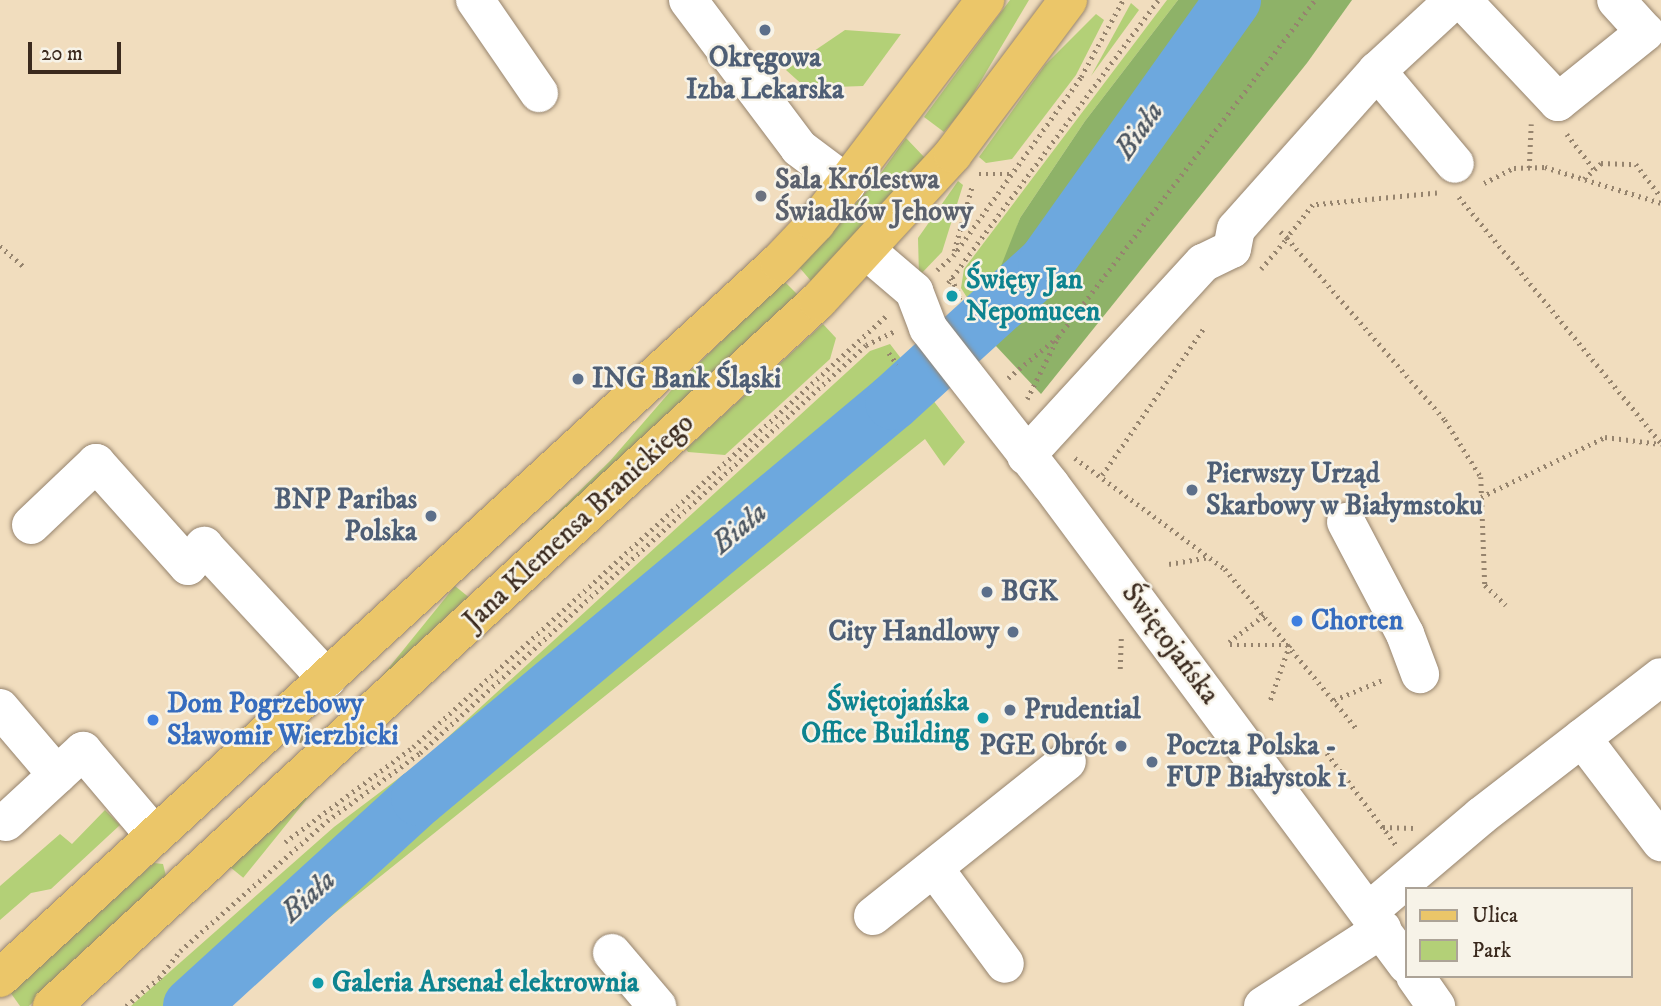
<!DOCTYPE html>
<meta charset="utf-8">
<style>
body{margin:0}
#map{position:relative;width:1661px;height:1006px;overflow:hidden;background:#f1ddbe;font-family:"IM FELL DW Pica",serif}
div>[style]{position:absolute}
.green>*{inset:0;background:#b3d077;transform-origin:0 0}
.forest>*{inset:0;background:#8eb268}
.river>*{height:56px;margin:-28px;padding:0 28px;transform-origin:28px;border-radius:28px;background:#6da8de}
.path>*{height:4.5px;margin-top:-2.25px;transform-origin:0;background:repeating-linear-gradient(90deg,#96846e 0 2px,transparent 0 7px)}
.roads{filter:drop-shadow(0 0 2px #96846e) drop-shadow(0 0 2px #96846e)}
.minor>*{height:38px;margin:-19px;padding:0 19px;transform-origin:19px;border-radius:19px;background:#fff}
.major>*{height:38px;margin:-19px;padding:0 19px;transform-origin:19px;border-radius:19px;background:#ebc669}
.trees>*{width:20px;height:20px;margin:-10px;border-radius:50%;background:#9d9272}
.dots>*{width:19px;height:19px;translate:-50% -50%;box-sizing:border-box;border:4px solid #f7f3e8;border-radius:50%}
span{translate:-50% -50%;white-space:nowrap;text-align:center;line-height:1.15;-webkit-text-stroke:5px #f7f3e8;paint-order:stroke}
.service-label{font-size:28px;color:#4e5e75;font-weight:700}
.left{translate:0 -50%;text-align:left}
.right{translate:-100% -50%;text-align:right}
.worship-label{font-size:28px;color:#5b616d;font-weight:700}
.culture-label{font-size:28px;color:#0d838f;font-weight:700}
.street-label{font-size:28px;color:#3b2a1e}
.shop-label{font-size:28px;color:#366cbe;font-weight:700}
.water-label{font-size:30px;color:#4c5661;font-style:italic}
.legend{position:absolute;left:1405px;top:887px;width:228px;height:91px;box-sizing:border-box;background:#f7f3e8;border:2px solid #aca397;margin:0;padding:9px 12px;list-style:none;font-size:21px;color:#3b2a1e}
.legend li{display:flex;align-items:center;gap:14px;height:35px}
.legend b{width:35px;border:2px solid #aca397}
.scale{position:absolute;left:28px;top:42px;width:93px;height:32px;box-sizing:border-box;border:4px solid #3b2a1e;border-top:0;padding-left:9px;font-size:21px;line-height:24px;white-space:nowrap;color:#3b2a1e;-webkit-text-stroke:5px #f7f3e8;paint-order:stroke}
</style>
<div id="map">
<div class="green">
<div style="clip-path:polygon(1010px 0,1029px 0,966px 106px,944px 132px,924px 117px)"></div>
<div style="clip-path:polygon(1167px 0,1178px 0,1085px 121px,1020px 218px,1003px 267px,974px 325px,959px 305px,968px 299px,961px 288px,964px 269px)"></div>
<div style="clip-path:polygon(1131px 3px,1139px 10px,1091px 76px)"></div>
<div style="clip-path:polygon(1096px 14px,1104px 20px,1076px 75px,1012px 159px,986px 163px,979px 157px,1045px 65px)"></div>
<div style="clip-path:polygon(845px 30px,901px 34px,863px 86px,806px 88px,786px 70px)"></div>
<div style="clip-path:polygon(906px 138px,925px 158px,811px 281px,799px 267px,873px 184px)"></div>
<div style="clip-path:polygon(958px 181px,963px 185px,942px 252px,919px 276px,918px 238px)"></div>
<div style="clip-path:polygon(784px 281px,798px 295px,502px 567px,610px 461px,675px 386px)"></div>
<div style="clip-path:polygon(823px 324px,836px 338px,830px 359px,725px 455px,688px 452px,686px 449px)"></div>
<div style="clip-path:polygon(890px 344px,965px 442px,944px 466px,925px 439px,219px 1006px,131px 1006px,334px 827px,424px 759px,870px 351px)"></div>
<div style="left:455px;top:586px;width:19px;height:360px;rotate:39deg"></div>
<div style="clip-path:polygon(105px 810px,120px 825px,51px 889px,31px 893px,0 920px,0 886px,60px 834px,72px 844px)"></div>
<div style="clip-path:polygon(154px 863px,163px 864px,166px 876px,29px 1006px,20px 1006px,10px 992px)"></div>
</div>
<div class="forest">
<div style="clip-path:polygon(1178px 0,1352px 0,1307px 63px,1041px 394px,979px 328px,990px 294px,1020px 218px,1085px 121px)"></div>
</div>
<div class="river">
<div style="left:191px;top:1006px;width:309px;rotate:-42.4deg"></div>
<div style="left:419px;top:798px;width:618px;rotate:-39.88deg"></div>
<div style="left:893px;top:402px;width:207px;rotate:-42.3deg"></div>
<div style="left:1046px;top:263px;width:323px;rotate:-54.6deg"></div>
</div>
<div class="path">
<div style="left:1567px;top:134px;width:44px;rotate:52.4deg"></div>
<div style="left:1529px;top:168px;width:44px;rotate:-87.4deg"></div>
<div style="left:979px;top:174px;width:30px"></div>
<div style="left:1584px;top:179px;width:23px;rotate:-43deg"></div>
<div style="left:1601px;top:163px;width:35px;rotate:2deg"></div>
<div style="left:1636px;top:164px;width:41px;rotate:52.9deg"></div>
<div style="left:1484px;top:183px;width:34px;rotate:-27deg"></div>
<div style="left:1514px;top:168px;width:31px;rotate:-2deg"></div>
<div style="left:1545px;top:167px;width:121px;rotate:17.2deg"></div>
<div style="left:1437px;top:193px;width:125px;rotate:174.5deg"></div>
<div style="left:1313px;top:205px;width:42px;rotate:128.2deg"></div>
<div style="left:1287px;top:238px;width:241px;rotate:49deg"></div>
<div style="left:1445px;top:420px;width:67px;rotate:57.7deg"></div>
<div style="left:1481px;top:477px;width:108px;rotate:87.9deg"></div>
<div style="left:1485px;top:585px;width:29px;rotate:44deg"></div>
<div style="left:1459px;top:197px;width:318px;rotate:50.6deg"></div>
<div style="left:0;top:246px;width:32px;rotate:41deg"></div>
<div style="left:954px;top:251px;width:67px;rotate:-74.5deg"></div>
<div style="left:1261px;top:269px;width:40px;rotate:-50deg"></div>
<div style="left:1287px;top:238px;width:9px;rotate:-139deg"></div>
<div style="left:937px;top:270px;width:21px;rotate:-41deg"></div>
<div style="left:953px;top:256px;width:220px;rotate:-54.4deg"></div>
<div style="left:1081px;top:77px;width:88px;rotate:-61.4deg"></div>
<div style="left:951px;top:278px;width:21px;rotate:62deg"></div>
<div style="left:961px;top:297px;width:9px;rotate:144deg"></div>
<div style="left:948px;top:283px;width:352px;rotate:-53.4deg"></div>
<div style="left:889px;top:353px;width:14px;rotate:54deg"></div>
<div style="left:1008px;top:378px;width:65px;rotate:-39.4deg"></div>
<div style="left:1058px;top:337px;width:424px;rotate:-52.7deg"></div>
<div style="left:1027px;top:399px;width:65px;rotate:-63.4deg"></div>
<div style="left:1075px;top:458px;width:187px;rotate:36.5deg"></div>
<div style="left:1225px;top:569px;width:207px;rotate:50.5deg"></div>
<div style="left:1102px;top:475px;width:178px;rotate:-55.3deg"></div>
<div style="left:1481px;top:497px;width:138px;rotate:-25.8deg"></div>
<div style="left:1605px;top:437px;width:56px;rotate:7.1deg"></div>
<div style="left:1169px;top:564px;width:41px;rotate:-9.9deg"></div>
<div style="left:1229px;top:642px;width:44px;rotate:-37.6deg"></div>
<div style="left:1230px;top:645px;width:60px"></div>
<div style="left:1290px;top:645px;width:60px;rotate:109.3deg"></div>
<div style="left:1120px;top:669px;width:31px;rotate:-88deg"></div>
<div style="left:1334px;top:700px;width:55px;rotate:-22.4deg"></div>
<div style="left:1327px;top:753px;width:115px;rotate:53.1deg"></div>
<div style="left:1383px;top:827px;width:30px;rotate:2deg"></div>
<div style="left:285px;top:842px;width:159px;rotate:-36.6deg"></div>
<div style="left:413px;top:747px;width:640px;rotate:-42.34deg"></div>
<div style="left:126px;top:1006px;width:43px;rotate:-40.3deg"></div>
<div style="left:159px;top:978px;width:34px;rotate:-52deg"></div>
<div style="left:180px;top:951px;width:196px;rotate:-41.5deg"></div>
<div style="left:327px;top:821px;width:115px;rotate:-36.2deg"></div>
<div style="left:420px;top:753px;width:604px;rotate:-42.45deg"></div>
<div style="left:866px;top:345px;width:32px;rotate:-26deg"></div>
</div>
<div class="roads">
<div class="minor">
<div style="left:475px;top:0;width:113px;rotate:55.5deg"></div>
<div style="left:688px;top:0;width:185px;rotate:53.1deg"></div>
<div style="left:799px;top:148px;width:60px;rotate:36.9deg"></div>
<div style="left:1462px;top:0;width:140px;rotate:46.7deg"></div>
<div style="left:1558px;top:102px;width:112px;rotate:-38.8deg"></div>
<div style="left:1645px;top:32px;width:43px;rotate:-132.2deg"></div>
<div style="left:1377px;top:71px;width:121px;rotate:50deg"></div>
<div style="left:867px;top:251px;width:62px;rotate:40.4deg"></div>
<div style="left:914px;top:291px;width:40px;rotate:69deg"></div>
<div style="left:928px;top:328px;width:198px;rotate:52deg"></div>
<div style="left:1050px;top:484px;width:599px;rotate:53.42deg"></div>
<div style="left:1026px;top:456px;width:262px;rotate:-47.5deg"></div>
<div style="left:1203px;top:263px;width:32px;rotate:-26deg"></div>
<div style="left:1232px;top:249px;width:20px;rotate:-79deg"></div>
<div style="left:1236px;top:229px;width:212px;rotate:-48.3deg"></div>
<div style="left:1377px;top:71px;width:105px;rotate:-42.7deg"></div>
<div style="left:1346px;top:522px;width:127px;rotate:62.2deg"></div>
<div style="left:1405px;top:634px;width:43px;rotate:69.4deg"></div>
<div style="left:31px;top:525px;width:90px;rotate:-43.6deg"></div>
<div style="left:96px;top:463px;width:138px;rotate:48.2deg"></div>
<div style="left:188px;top:566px;width:26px;rotate:-51deg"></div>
<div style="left:204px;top:546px;width:181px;rotate:47.2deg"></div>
<div style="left:0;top:708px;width:88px;rotate:49.6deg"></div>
<div style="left:1582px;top:738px;width:131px;rotate:52.8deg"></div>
<div style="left:6px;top:822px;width:105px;rotate:-42.7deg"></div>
<div style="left:83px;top:751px;width:111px;rotate:49.7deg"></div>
<div style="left:934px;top:868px;width:119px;rotate:53.5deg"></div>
<div style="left:1369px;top:911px;width:147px;rotate:-40.3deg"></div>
<div style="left:1481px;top:816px;width:227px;rotate:-37.7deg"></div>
<div style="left:873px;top:916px;width:248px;rotate:-38.6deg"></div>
<div style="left:612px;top:953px;width:70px;rotate:49.7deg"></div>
<div style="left:1415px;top:976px;width:37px;rotate:55deg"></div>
<div style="left:1263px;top:1006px;width:142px;rotate:-32.9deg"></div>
</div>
<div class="major">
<div style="left:0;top:978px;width:1058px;rotate:-42.59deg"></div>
<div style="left:779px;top:262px;width:54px;rotate:-46.5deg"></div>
<div style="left:816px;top:223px;width:280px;rotate:-52.8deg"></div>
<div style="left:52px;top:1006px;width:1041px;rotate:-42.63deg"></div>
<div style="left:818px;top:301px;width:200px;rotate:-47.4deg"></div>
<div style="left:953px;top:154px;width:192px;rotate:-53.2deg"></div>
</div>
</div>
<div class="trees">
<div style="left:300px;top:733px"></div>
</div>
<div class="dots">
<div style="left:765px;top:30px;background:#5c6f8a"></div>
<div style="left:761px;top:196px;background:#6b7280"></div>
<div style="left:952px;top:296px;background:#0f9aa8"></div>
<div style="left:578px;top:379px;background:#5c6f8a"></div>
<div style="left:1192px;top:490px;background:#5c6f8a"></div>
<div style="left:431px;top:516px;background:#5c6f8a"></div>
<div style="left:987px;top:592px;background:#5c6f8a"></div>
<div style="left:1297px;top:621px;background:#3f7fe0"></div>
<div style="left:1013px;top:632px;background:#5c6f8a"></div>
<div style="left:1010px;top:710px;background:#5c6f8a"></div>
<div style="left:983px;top:718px;background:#0f9aa8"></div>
<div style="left:153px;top:720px;background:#3f7fe0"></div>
<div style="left:1121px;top:746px;background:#5c6f8a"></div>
<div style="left:1152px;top:762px;background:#5c6f8a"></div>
<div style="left:318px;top:983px;background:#0f9aa8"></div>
</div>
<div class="service-label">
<span style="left:765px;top:74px">Okręgowa<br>Izba Lekarska</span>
<span class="left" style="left:592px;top:379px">ING Bank Śląski</span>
<span class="left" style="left:1206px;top:490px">Pierwszy Urząd<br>Skarbowy w Białymstoku</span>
<span class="right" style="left:417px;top:516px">BNP Paribas<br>Polska</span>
<span class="left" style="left:1001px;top:592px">BGK</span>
<span class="right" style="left:999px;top:632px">City Handlowy</span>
<span class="left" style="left:1024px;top:710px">Prudential</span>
<span class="right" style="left:1107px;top:746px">PGE Obrót</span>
<span class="left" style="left:1166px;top:762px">Poczta Polska -<br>FUP Białystok 1</span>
</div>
<div class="worship-label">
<span class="left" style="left:775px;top:196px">Sala Królestwa<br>Świadków Jehowy</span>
</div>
<div class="culture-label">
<span class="left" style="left:966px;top:296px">Święty Jan<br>Nepomucen</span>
<span class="right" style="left:969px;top:718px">Świętojańska<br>Office Building</span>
<span class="left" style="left:332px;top:983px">Galeria Arsenał elektrownia</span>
</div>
<div class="street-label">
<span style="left:579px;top:522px;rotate:-43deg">Jana Klemensa Branickiego</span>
<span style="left:1170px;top:644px;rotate:53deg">Świętojańska</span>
</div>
<div class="shop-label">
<span class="left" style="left:1311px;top:621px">Chorten</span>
<span class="left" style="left:167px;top:720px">Dom Pogrzebowy<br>Sławomir Wierzbicki</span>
</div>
<div class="water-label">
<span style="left:1140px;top:131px;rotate:-55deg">Biała</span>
<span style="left:740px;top:529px;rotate:-40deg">Biała</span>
<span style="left:309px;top:897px;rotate:-42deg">Biała</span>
</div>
<ul class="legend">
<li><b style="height:9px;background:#ebc669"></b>Ulica</li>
<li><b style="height:19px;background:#b3d077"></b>Park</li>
</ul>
<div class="scale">20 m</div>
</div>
